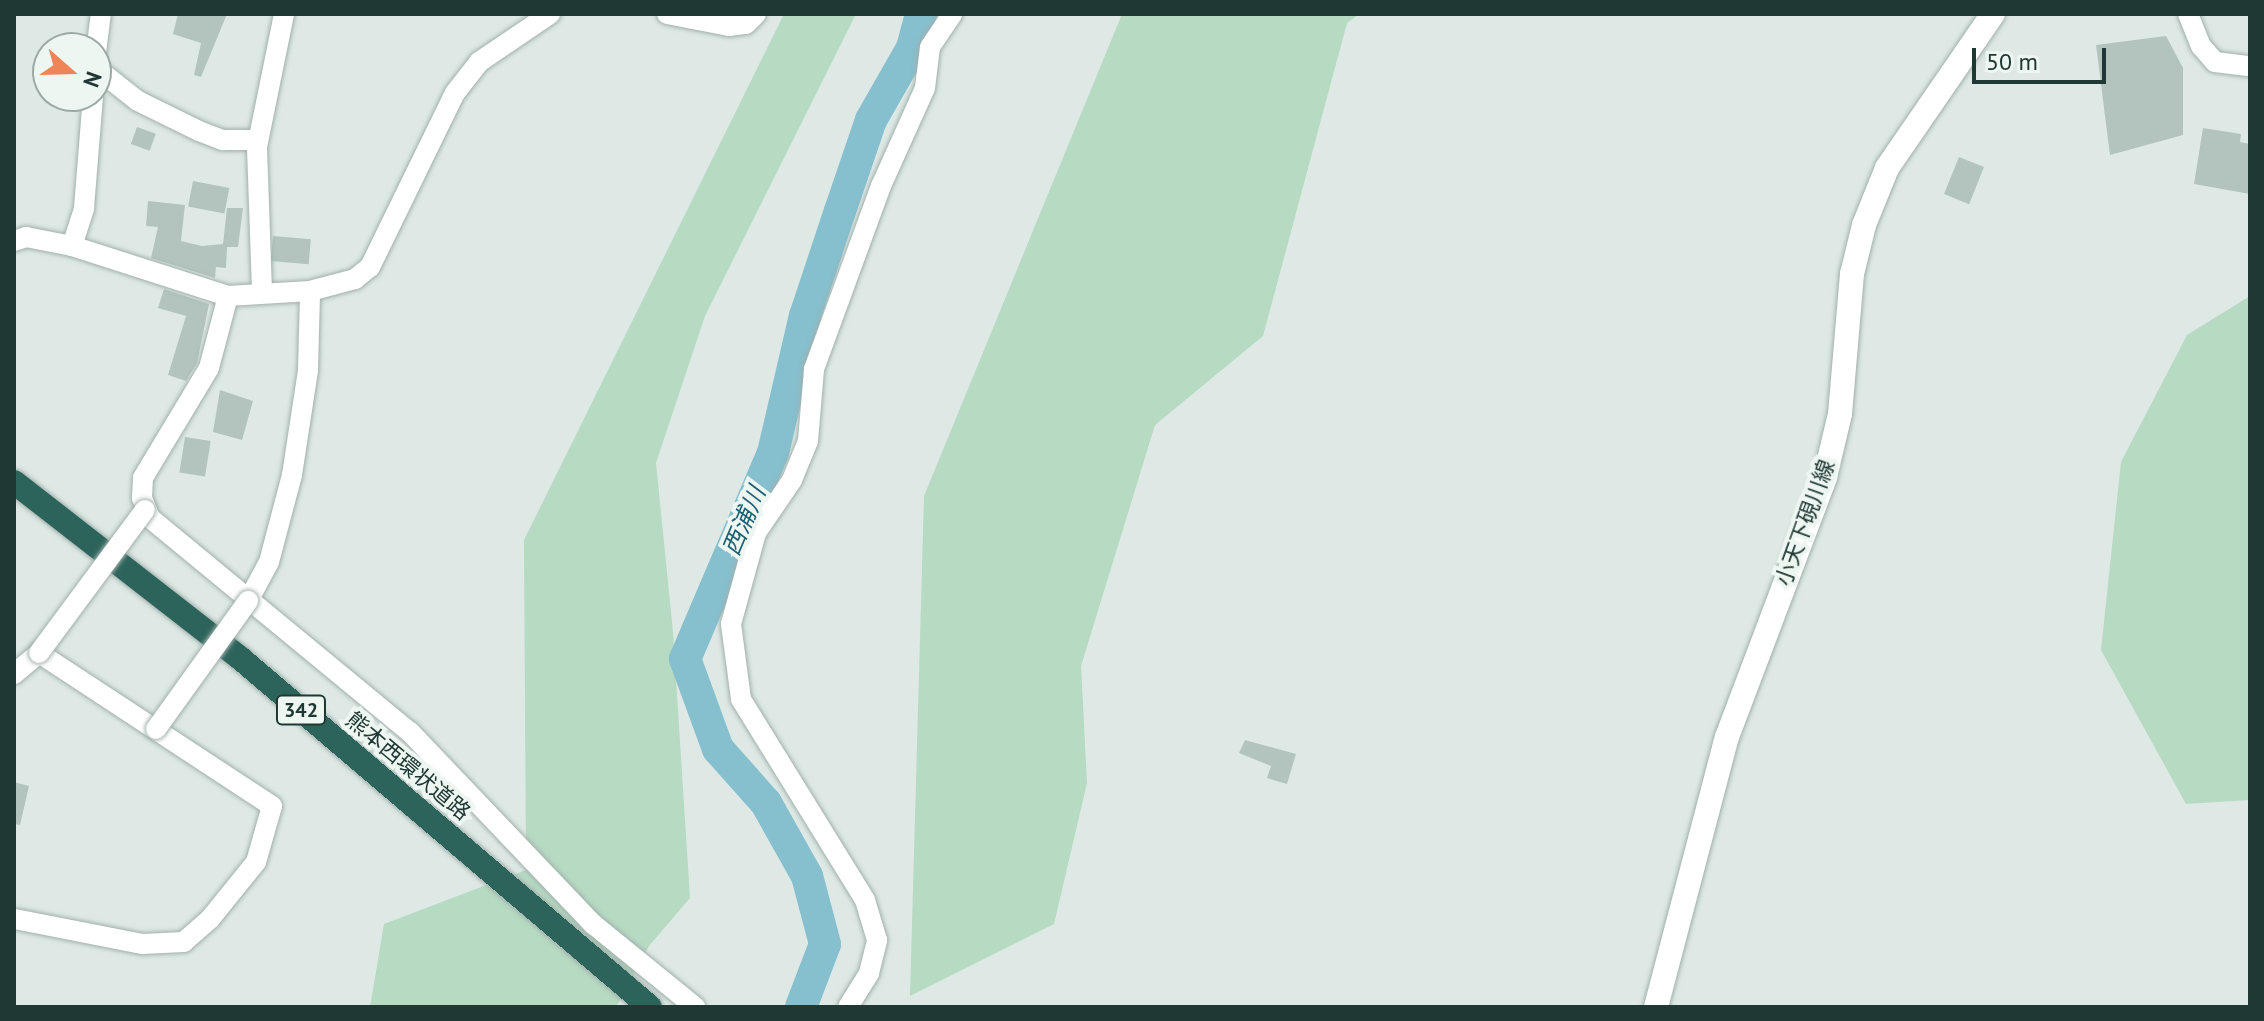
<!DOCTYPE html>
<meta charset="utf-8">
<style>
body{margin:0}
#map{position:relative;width:2264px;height:1021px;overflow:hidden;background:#dee9e5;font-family:"PT Sans","Noto Sans JP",sans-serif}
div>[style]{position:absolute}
.green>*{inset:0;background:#b6dac2}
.river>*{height:32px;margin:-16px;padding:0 16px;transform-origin:16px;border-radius:16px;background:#86bfce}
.building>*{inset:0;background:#b3c4be;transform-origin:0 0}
.roads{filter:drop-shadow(0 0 2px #a1b0ac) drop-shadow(0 0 2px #a1b0ac)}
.minor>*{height:20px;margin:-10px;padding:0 10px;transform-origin:10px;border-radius:10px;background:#fff}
.secondary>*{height:24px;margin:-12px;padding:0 12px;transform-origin:12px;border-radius:12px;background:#fff}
.motorway>*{height:24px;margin:-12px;padding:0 12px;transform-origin:12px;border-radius:12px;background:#2c645b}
.bridges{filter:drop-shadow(0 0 2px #a1b0ac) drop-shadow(0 0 2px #a1b0ac)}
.minor-bridge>*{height:20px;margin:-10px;padding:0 10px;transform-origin:10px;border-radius:10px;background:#fff}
span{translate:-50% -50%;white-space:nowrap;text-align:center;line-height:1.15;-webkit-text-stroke:8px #eef6f2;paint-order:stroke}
.shield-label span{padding:2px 6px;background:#eef6f2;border:2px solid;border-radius:6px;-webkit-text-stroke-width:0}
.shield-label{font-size:20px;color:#203833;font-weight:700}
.street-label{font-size:22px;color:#203833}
.water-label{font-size:24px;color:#1c5f72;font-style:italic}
.frame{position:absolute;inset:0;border:16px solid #203833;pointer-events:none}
.north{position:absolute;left:32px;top:32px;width:80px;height:80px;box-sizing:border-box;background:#eef6f2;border:2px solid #9caaa6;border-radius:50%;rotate:110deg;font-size:22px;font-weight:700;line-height:32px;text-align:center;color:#203833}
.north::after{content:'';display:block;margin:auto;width:28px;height:36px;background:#ef8456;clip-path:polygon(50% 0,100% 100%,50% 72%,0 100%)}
.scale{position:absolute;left:1972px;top:48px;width:134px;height:36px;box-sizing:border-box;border:4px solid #203833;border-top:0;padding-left:10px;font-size:24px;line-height:28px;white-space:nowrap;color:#203833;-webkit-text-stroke:6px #eef6f2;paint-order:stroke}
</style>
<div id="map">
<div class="green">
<div style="clip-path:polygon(784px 14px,856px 14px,705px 316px,656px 463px,673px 632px,690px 898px,649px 946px,616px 1007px,370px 1007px,384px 924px,526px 870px,524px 540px)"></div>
<div style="clip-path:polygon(1122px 14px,1359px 14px,1347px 23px,1263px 336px,1155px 425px,1081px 666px,1087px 783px,1054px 924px,910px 996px,924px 496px)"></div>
<div style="clip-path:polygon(2250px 296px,2250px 800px,2186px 804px,2101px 650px,2121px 462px,2187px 335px)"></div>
</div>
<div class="river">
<div style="left:801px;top:1007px;width:67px;rotate:-69.1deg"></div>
<div style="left:825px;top:944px;width:70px;rotate:-104.8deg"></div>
<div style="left:807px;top:876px;width:84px;rotate:-119.3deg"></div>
<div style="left:766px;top:803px;width:72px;rotate:-131.6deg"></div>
<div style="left:718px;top:749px;width:96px;rotate:-110.1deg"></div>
<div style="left:685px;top:659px;width:224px;rotate:-66.9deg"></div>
<div style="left:773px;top:453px;width:141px;rotate:-76.9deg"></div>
<div style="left:805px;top:316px;width:111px;rotate:-71.6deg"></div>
<div style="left:840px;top:211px;width:96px;rotate:-71.2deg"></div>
<div style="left:871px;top:120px;width:83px;rotate:-60.3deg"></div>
<div style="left:912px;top:48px;width:35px;rotate:-75deg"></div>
</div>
<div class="building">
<div style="clip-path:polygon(178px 14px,227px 14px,201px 77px,194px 75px,201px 43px,173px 34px)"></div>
<div style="clip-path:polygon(2166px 36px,2183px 68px,2183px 135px,2110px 155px,2096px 45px)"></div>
<div style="left:137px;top:127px;width:20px;height:18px;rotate:20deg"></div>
<div style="clip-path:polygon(2203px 128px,2241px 134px,2240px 142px,2250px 144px,2250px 194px,2194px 184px)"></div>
<div style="left:1959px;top:157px;width:27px;height:40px;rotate:22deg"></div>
<div style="left:193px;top:181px;width:37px;height:26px;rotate:11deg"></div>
<div style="clip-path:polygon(148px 201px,185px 205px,181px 241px,202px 246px,223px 244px,227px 208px,243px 208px,238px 247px,227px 247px,226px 268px,216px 267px,215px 278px,151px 258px,158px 227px,146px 226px)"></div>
<div style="left:273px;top:236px;width:38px;height:25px;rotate:5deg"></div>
<div style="clip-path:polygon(164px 289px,209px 304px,197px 363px,186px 381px,168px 375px,186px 316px,158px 308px)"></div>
<div style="clip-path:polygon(220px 390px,253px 401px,242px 440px,213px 432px)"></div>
<div style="left:185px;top:437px;width:26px;height:36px;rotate:9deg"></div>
<div style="clip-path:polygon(1245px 740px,1296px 754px,1287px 784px,1267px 778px,1271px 766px,1239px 753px)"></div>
<div style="clip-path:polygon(14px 782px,29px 786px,20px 825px,14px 824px)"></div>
</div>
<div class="roads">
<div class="minor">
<div style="left:667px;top:14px;width:63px;rotate:11deg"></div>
<div style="left:729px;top:26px;width:17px;rotate:-7deg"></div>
<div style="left:746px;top:24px;width:14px;rotate:-45deg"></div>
<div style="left:2188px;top:14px;width:35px;rotate:68deg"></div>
<div style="left:2201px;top:46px;width:21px;rotate:49deg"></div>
<div style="left:2215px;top:62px;width:35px;rotate:7deg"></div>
<div style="left:96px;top:53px;width:39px;rotate:-83deg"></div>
<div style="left:96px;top:68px;width:53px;rotate:38.2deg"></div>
<div style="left:138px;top:101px;width:68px;rotate:26.2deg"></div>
<div style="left:199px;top:131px;width:26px;rotate:21deg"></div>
<div style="left:223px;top:140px;width:35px"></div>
<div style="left:14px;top:241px;width:13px;rotate:-18deg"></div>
<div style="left:26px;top:237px;width:47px;rotate:11.1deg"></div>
<div style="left:72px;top:246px;width:164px;rotate:17.8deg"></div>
<div style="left:228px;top:296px;width:82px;rotate:-3.5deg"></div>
<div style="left:310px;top:291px;width:47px;rotate:-14.9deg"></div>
<div style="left:355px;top:279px;width:19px;rotate:-39deg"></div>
<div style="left:370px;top:267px;width:194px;rotate:-64deg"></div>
<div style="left:455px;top:93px;width:39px;rotate:-52deg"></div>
<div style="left:479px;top:62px;width:86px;rotate:-34.1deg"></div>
<div style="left:72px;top:246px;width:40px;rotate:-72deg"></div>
<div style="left:84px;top:208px;width:112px;rotate:-85.4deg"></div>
<div style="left:262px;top:291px;width:144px;rotate:-92deg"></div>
<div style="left:257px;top:147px;width:136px;rotate:-78.5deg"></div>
<div style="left:228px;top:296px;width:74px;rotate:104.8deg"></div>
<div style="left:209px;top:368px;width:128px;rotate:121deg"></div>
<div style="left:143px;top:478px;width:20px;rotate:93deg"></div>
<div style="left:142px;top:498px;width:22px;rotate:68deg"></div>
<div style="left:150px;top:518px;width:337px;rotate:39.5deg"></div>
<div style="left:410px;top:732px;width:265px;rotate:46.4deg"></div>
<div style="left:593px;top:924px;width:132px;rotate:39.1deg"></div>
<div style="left:248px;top:601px;width:44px;rotate:-61.7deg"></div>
<div style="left:269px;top:562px;width:90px;rotate:-75.2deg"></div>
<div style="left:292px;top:475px;width:106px;rotate:-81.3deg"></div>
<div style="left:308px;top:370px;width:79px;rotate:-88.5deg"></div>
<div style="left:14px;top:674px;width:33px;rotate:-40deg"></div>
<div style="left:39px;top:653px;width:279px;rotate:33.3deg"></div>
<div style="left:272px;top:806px;width:58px;rotate:105.9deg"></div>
<div style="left:256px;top:862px;width:73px;rotate:128.9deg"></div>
<div style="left:210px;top:919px;width:35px;rotate:139deg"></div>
<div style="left:184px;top:942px;width:42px;rotate:177.3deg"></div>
<div style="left:142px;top:944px;width:130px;rotate:-168.9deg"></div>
<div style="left:848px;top:1007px;width:40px;rotate:-58deg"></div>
<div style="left:869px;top:973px;width:34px;rotate:-76deg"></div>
<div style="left:877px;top:940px;width:42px;rotate:-106.7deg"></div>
<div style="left:865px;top:900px;width:236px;rotate:-121.7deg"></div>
<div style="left:741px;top:699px;width:76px;rotate:-97.6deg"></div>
<div style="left:731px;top:624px;width:94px;rotate:-74.6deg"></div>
<div style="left:756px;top:533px;width:64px;rotate:-55.8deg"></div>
<div style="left:792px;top:480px;width:42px;rotate:-67.7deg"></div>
<div style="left:808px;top:441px;width:72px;rotate:-85.2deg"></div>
<div style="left:814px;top:369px;width:195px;rotate:-69.9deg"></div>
<div style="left:881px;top:186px;width:107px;rotate:-65.8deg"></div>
<div style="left:925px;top:88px;width:41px;rotate:-83deg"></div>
<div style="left:930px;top:47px;width:40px;rotate:-56deg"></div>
</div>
<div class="secondary">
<div style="left:1656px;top:1007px;width:279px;rotate:-75.3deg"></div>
<div style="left:1727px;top:737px;width:278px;rotate:-69.3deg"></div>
<div style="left:1825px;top:477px;width:65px;rotate:-76.6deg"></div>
<div style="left:1840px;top:414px;width:141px;rotate:-85.1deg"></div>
<div style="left:1852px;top:274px;width:50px;rotate:-76.2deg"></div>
<div style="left:1864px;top:225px;width:61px;rotate:-68deg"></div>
<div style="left:1887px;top:168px;width:187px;rotate:-55.5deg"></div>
</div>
<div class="motorway">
<div style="left:14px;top:482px;width:286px;rotate:37.9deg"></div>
<div style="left:240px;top:658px;width:538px;rotate:40.41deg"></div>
</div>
</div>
<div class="bridges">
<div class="minor-bridge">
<div style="left:39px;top:653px;width:178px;rotate:-53.5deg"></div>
<div style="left:156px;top:729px;width:158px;rotate:-54.3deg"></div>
</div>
</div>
<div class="shield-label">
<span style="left:301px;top:710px">342</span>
</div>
<div class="street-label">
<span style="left:1805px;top:523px;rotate:-70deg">小天下硯川線</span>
<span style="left:408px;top:766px;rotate:40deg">熊本西環状道路</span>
</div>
<div class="water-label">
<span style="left:744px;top:521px;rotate:-67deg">西浦川</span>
</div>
<div class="frame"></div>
<div class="north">N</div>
<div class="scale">50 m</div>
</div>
